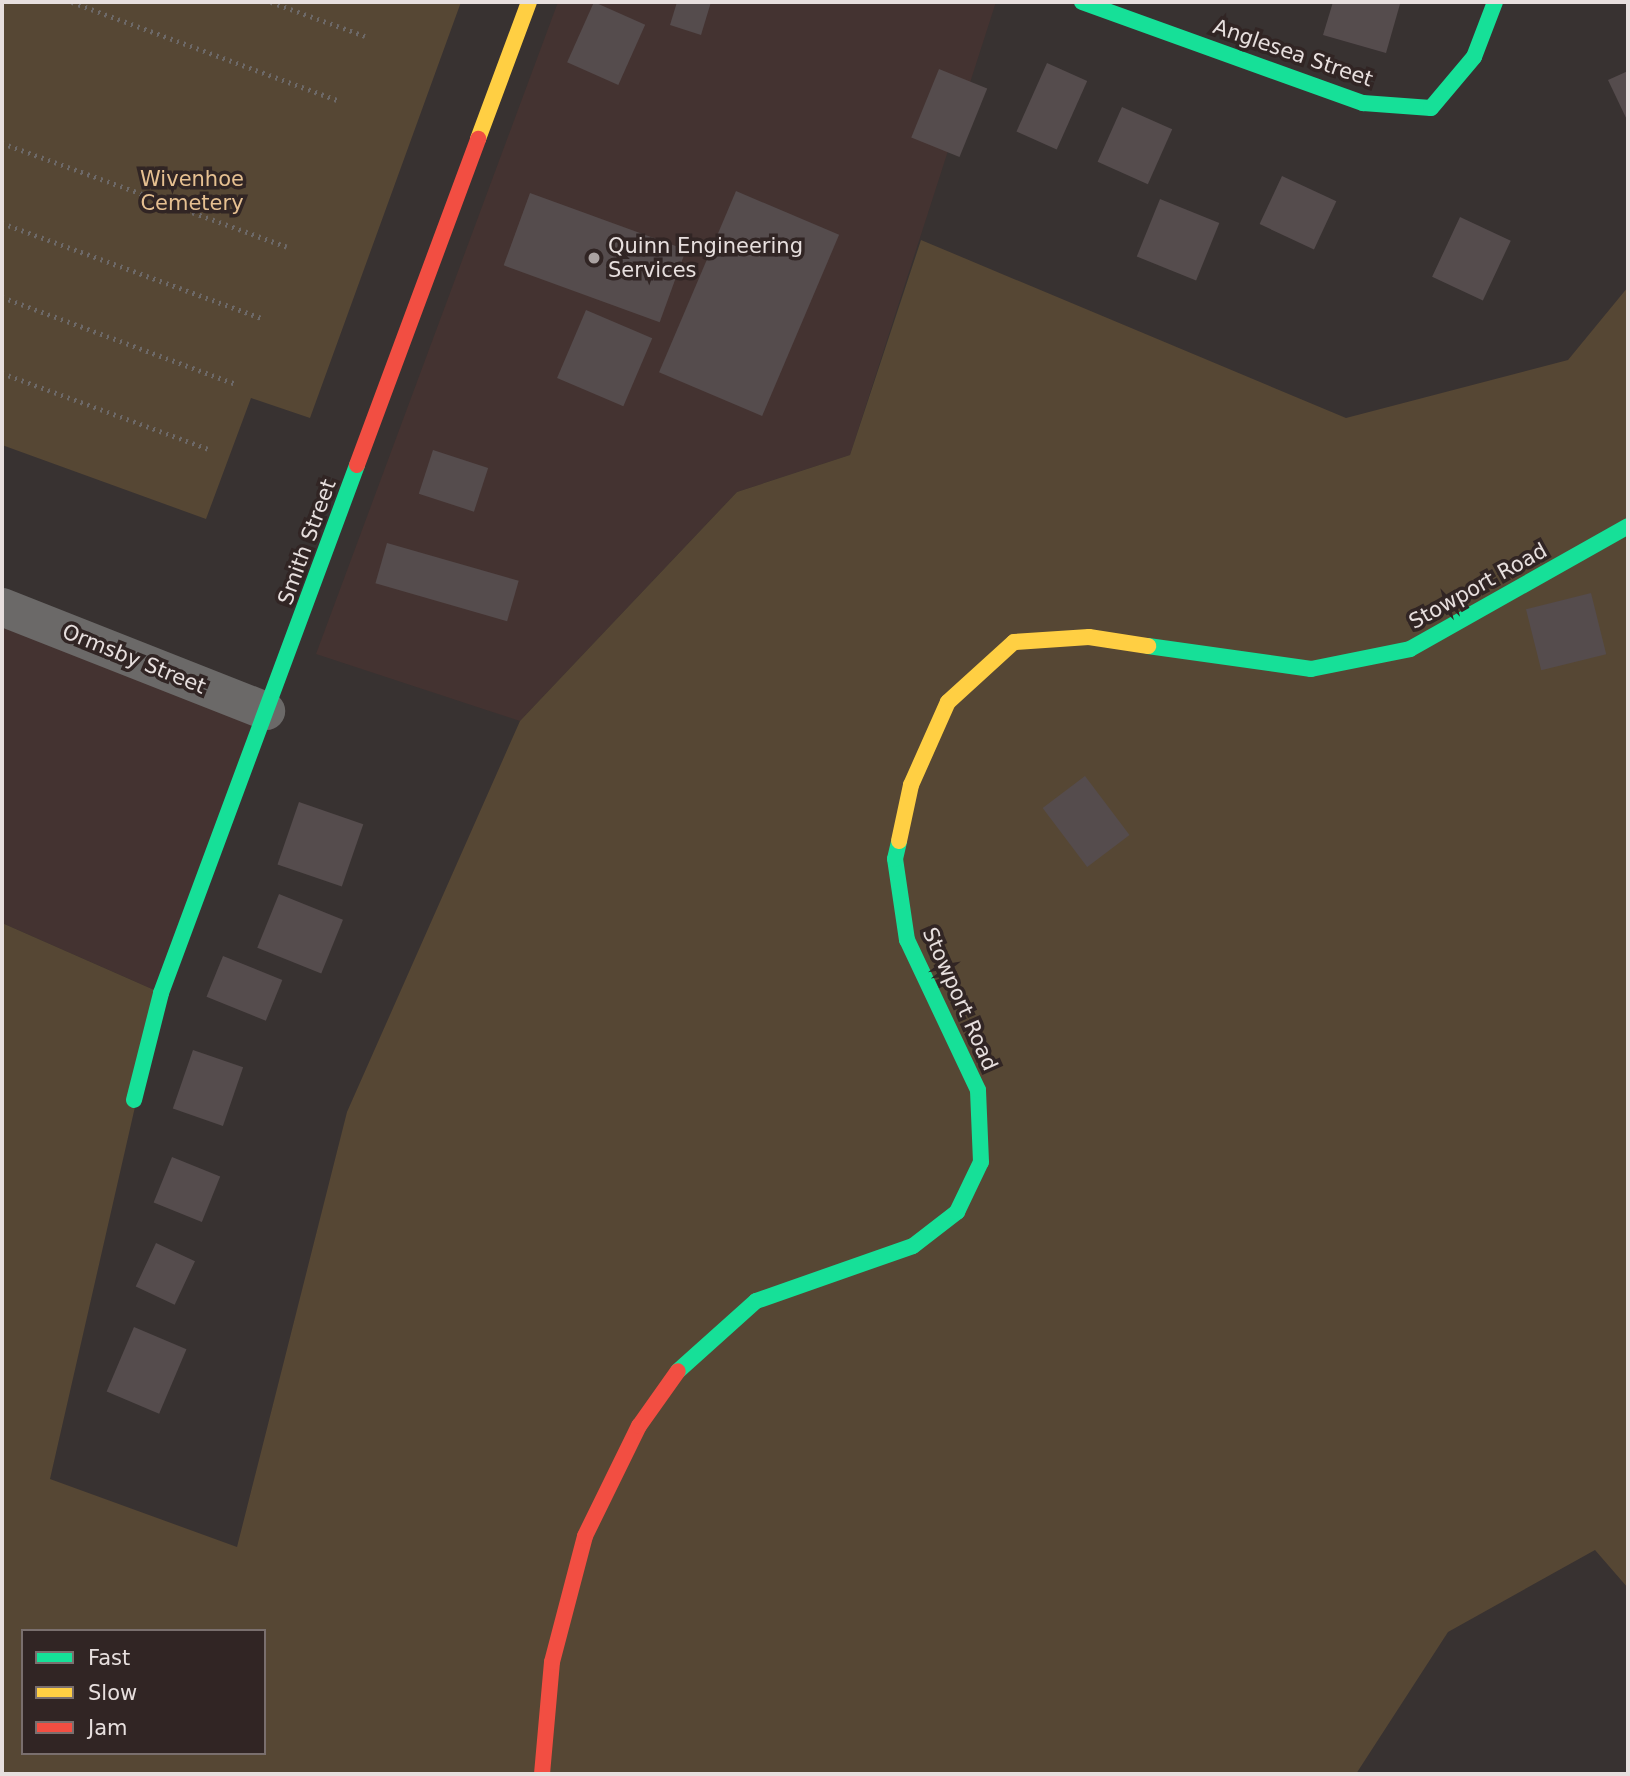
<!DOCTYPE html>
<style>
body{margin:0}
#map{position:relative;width:1630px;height:1776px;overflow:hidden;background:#383231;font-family:"DejaVu Sans",sans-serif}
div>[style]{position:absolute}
.built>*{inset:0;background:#443331}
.green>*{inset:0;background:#564734}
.building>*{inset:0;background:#554c4d;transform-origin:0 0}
.path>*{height:4.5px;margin-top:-2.25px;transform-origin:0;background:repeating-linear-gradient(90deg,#6d6968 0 2px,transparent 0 7px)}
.street>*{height:38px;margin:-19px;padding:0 19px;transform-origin:19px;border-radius:19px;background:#6b6968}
.fast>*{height:16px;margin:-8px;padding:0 8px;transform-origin:8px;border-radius:8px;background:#16e098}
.slow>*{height:16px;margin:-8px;padding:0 8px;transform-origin:8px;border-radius:8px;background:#ffcf43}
.jam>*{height:16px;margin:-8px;padding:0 8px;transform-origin:8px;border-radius:8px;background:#f24e42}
.dots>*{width:19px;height:19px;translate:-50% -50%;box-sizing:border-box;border:4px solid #312524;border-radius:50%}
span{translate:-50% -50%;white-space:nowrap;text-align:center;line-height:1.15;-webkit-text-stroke:7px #312524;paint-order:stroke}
.street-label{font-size:21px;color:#e7dfde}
.park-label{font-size:21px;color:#e6c091}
.poi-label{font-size:21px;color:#e7dfde}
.left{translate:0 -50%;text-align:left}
.frame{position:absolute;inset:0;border:4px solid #e7dfde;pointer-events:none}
.legend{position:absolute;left:21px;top:1629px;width:245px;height:126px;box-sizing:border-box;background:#312524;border:2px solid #7a6f6e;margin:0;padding:9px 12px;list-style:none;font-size:21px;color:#e7dfde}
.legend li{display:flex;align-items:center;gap:14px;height:35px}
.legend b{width:35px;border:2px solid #7a6f6e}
</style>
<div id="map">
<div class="built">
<div style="clip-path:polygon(558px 2px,996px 2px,850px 455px,737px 492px,520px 721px,316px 654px)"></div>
<div style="clip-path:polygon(2px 607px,266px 711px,161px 993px,2px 923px)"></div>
</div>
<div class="green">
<div style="clip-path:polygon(2px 2px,461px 2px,310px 418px,251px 398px,206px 519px,2px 445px)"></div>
<div style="clip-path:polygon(evenodd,921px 240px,1346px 418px,1568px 360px,1628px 287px,1628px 1588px,1595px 1550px,1448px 1632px,1356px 1774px,2px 1774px,2px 923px,161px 993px,50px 1479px,237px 1547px,347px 1112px,520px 721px,737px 492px,850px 455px,921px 240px,23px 1631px,264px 1631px,264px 1753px,23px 1753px,23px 1631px)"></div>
</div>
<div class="building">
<div style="left:594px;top:2px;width:56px;height:66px;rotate:24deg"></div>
<div style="clip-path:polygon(677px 2px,711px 2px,701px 35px,670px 25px)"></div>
<div style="clip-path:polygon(1333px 2px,1400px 4px,1386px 53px,1323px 35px)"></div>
<div style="left:1047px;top:63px;width:44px;height:75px;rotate:24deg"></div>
<div style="left:939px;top:69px;width:52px;height:74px;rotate:22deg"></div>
<div style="clip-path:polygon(1628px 71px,1628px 122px,1608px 80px)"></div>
<div style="left:1122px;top:107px;width:55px;height:60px;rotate:24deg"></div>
<div style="left:1282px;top:176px;width:60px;height:53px;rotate:25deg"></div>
<div style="left:736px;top:191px;width:112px;height:197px;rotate:23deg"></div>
<div style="left:530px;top:193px;width:166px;height:77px;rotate:20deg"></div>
<div style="left:1160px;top:199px;width:64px;height:62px;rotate:22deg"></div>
<div style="left:1460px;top:217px;width:56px;height:66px;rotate:25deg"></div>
<div style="left:586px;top:310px;width:72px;height:74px;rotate:23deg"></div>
<div style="left:433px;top:450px;width:58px;height:46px;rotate:18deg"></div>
<div style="left:387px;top:543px;width:137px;height:42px;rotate:16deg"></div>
<div style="left:1591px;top:593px;width:63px;height:67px;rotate:76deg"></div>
<div style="left:1085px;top:776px;width:74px;height:53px;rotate:53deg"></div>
<div style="left:299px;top:802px;width:68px;height:66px;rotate:19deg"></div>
<div style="left:279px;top:894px;width:69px;height:58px;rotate:22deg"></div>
<div style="left:223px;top:956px;width:64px;height:44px;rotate:22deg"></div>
<div style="left:193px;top:1050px;width:53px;height:62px;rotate:19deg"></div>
<div style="left:172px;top:1157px;width:52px;height:49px;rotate:22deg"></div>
<div style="left:156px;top:1243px;width:43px;height:48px;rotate:25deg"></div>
<div style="left:134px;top:1327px;width:57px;height:70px;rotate:23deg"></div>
</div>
<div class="path">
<div style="left:72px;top:2px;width:286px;rotate:20.3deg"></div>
<div style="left:271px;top:2px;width:100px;rotate:19.9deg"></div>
<div style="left:2px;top:143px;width:303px;rotate:20deg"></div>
<div style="left:2px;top:223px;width:276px;rotate:20.1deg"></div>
<div style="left:2px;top:297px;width:250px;rotate:20.4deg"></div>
<div style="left:2px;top:373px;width:223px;rotate:20.2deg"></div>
</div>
<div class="street">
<div style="left:2px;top:607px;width:284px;rotate:21.5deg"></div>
</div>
<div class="fast">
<div style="left:1082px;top:2px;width:299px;rotate:19.8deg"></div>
<div style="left:1363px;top:103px;width:68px;rotate:4.2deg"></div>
<div style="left:1431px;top:108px;width:67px;rotate:-49.9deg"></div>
<div style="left:1474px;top:57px;width:59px;rotate:-69.1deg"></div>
<div style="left:1148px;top:646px;width:165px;rotate:8deg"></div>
<div style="left:1311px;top:669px;width:101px;rotate:-11.4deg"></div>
<div style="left:1410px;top:649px;width:250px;rotate:-29.4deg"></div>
<div style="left:134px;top:1100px;width:110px;rotate:-75.8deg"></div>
<div style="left:161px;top:993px;width:563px;rotate:-69.63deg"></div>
<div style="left:678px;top:1371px;width:105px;rotate:-41.9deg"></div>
<div style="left:756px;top:1301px;width:166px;rotate:-19.3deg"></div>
<div style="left:913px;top:1246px;width:56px;rotate:-37.7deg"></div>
<div style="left:957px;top:1212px;width:55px;rotate:-64.4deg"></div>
<div style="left:981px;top:1162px;width:72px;rotate:-92.4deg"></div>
<div style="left:978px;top:1090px;width:166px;rotate:-115.3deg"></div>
<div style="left:907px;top:940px;width:82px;rotate:-98.4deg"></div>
<div style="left:895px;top:859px;width:18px;rotate:-77deg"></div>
</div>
<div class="slow">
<div style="left:478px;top:139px;width:146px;rotate:-69.6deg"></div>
<div style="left:899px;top:841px;width:57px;rotate:-77.9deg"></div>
<div style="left:911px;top:785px;width:91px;rotate:-66deg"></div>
<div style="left:948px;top:702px;width:89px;rotate:-42.3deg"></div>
<div style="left:1014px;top:642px;width:75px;rotate:-3.8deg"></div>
<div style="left:1089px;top:637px;width:60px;rotate:8.7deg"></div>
</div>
<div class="jam">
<div style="left:357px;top:465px;width:348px;rotate:-69.6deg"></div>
<div style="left:542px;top:1774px;width:112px;rotate:-84.9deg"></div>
<div style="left:552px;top:1662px;width:130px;rotate:-75.3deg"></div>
<div style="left:585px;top:1536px;width:123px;rotate:-63.9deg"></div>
<div style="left:639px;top:1426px;width:67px;rotate:-54.7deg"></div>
</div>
<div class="dots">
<div style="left:594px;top:258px;background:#aaa2a1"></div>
</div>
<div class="street-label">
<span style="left:1293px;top:53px;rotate:19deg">Anglesea Street</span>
<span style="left:307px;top:542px;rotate:-70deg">Smith Street</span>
<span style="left:1478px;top:586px;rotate:-29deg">Stowport Road</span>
<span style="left:134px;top:659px;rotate:22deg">Ormsby Street</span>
<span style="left:960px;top:999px;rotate:66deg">Stowport Road</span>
</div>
<div class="park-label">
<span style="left:192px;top:191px">Wivenhoe<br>Cemetery</span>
</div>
<div class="poi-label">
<span class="left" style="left:608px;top:258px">Quinn Engineering<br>Services</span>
</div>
<div class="frame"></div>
<ul class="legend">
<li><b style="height:9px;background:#16e098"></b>Fast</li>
<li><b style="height:9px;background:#ffcf43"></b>Slow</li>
<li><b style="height:9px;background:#f24e42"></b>Jam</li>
</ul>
</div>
